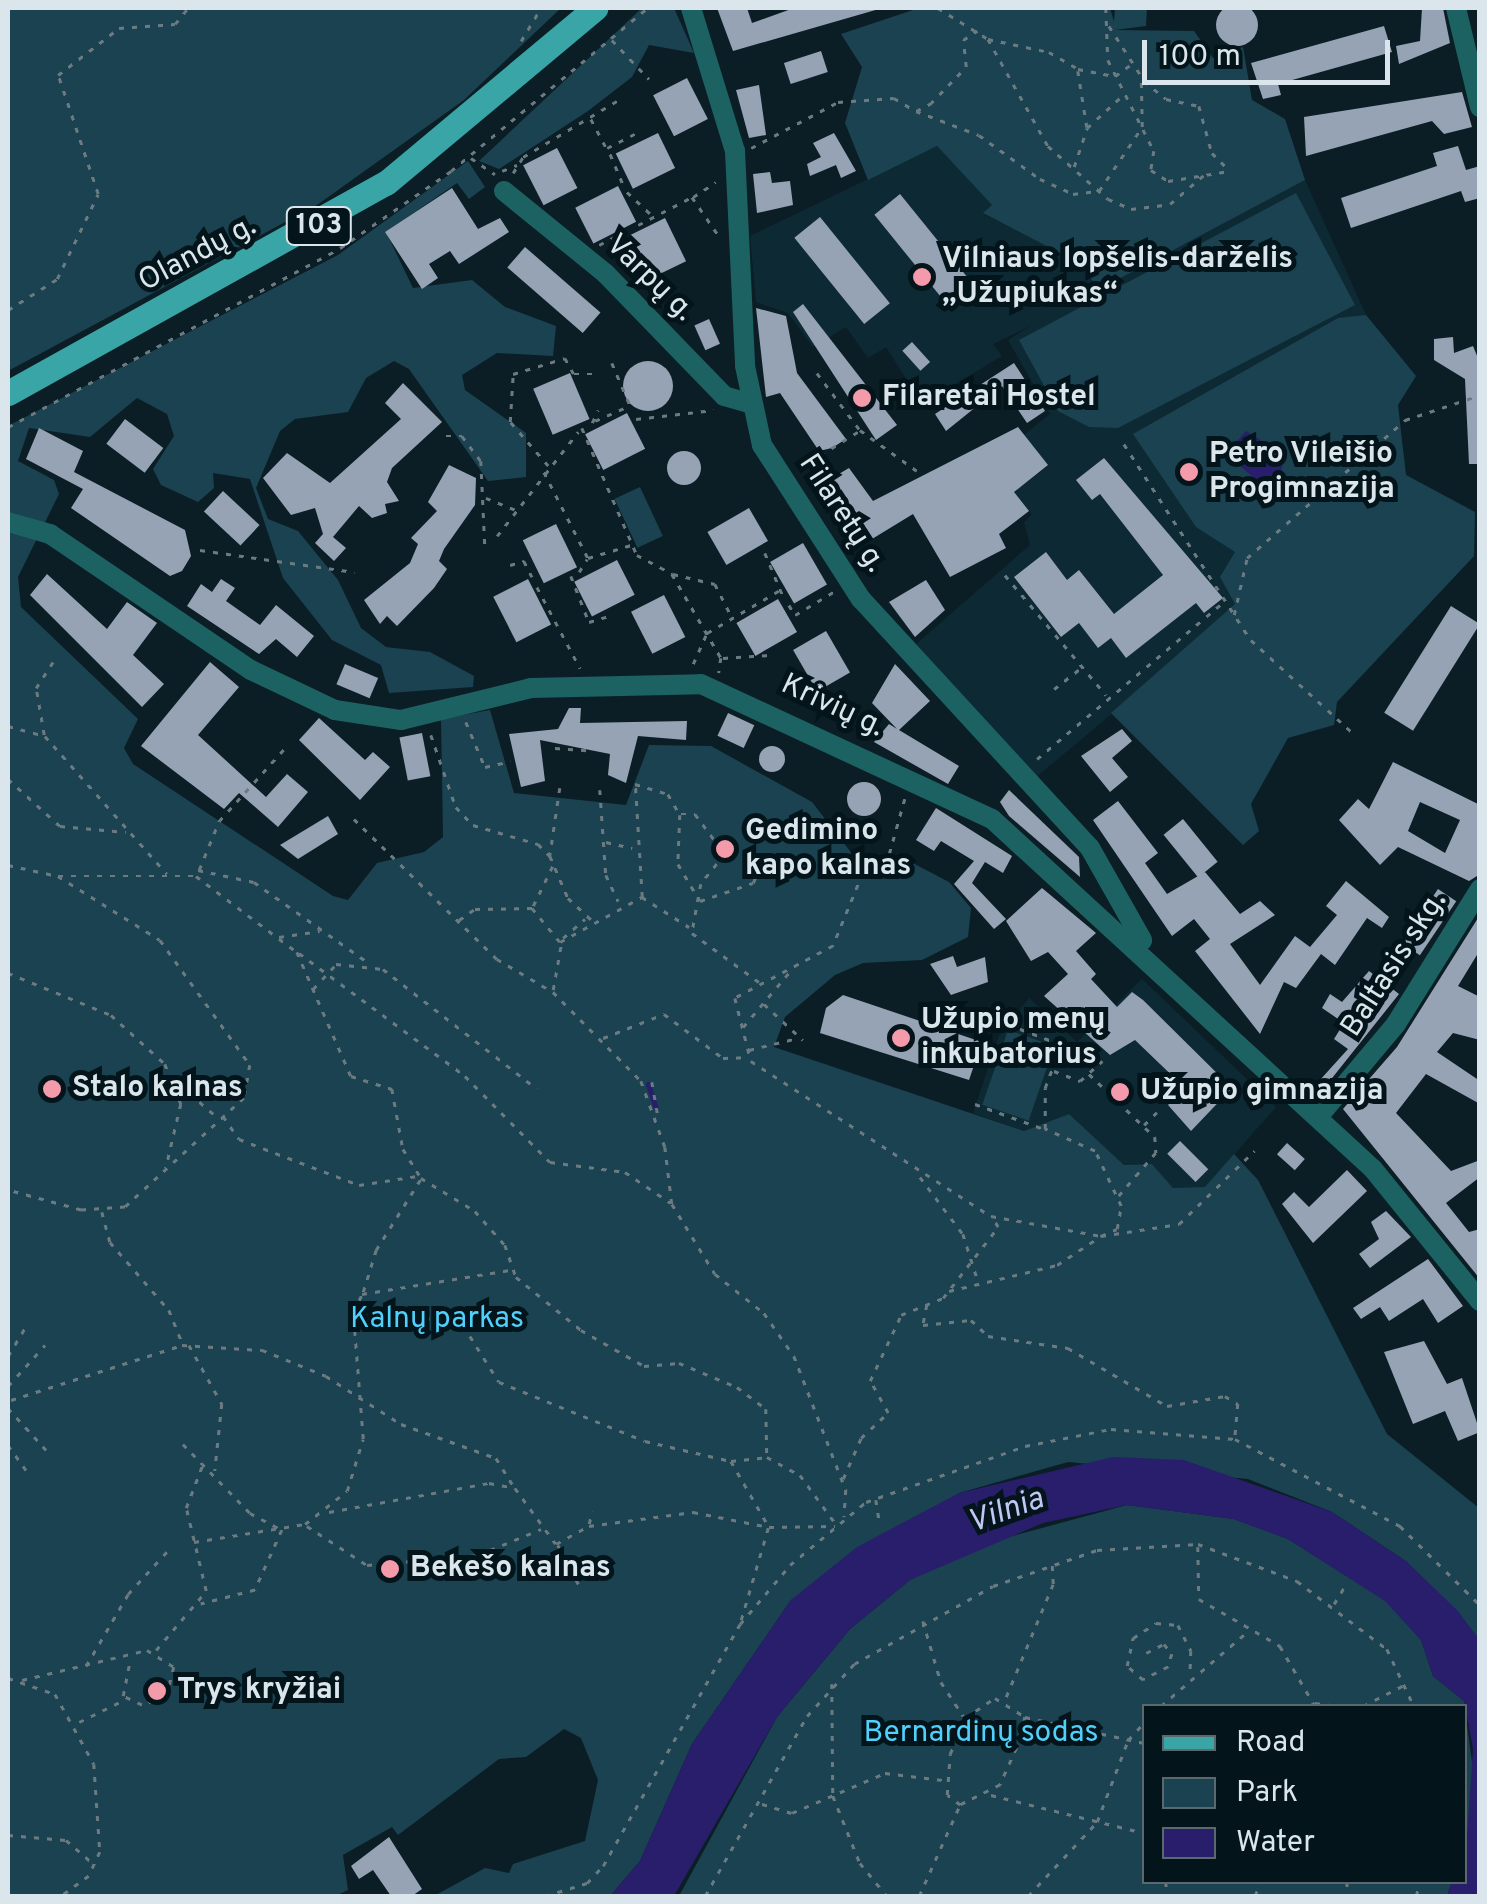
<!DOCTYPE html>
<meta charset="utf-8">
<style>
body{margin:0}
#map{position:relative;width:1487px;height:1904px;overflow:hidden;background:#0b1e25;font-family:Overpass,sans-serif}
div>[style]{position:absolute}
.built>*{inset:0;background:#0d2a34}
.green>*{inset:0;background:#1a4250;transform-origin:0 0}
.water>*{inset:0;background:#281e6b}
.stream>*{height:5px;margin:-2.5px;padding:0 2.5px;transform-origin:2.5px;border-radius:2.5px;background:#281e6b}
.building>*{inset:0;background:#96a3b4;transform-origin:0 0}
.round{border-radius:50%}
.path>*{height:2.5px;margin-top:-1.25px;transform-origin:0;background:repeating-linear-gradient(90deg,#6c7b81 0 5px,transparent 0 13px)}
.minor>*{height:20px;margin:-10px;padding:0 10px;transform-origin:10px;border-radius:10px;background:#1c6263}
.major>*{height:25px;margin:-12.5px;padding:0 12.5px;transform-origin:12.5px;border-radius:12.5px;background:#3aa5a6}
.dots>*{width:28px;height:28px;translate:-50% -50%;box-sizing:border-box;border:5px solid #03151b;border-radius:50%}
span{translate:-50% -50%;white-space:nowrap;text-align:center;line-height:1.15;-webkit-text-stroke:10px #03151b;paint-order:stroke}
.shield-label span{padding:2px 8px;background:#03151b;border:2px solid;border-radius:8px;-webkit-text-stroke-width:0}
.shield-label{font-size:28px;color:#dae6eb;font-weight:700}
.street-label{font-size:30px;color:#dae6eb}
.poi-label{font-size:30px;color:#dae6eb;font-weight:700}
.left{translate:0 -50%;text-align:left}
.park-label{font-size:30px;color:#50d0fb}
.water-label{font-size:32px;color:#c2c6f3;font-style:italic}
.frame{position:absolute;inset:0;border:10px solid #dae6eb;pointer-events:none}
.legend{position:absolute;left:1142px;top:1704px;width:325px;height:180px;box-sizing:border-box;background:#03151b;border:2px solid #59696e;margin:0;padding:12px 18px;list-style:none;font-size:30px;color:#dae6eb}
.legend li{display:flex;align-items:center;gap:20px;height:50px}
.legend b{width:50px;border:2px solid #59696e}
.scale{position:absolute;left:1142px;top:40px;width:248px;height:45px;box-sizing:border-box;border:5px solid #dae6eb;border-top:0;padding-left:12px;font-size:30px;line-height:35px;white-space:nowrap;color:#dae6eb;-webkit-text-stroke:8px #03151b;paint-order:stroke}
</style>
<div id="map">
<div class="built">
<div style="clip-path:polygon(937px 146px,992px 205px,984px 214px,1083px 265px,1305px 180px,1366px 315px,1416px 376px,1231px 614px,1035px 778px,916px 644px,1030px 545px,1024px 522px,1032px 515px,1008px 484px,1021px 487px,1048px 466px,1024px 435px,1050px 414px,1008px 340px,1032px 325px,993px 344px,1002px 356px,922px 404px,886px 347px,868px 358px,846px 327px,813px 347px,788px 313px,756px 302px,750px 236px)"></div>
<div style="clip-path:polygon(1142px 979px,1276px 1107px,1205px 1188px,1173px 1188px,1152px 1164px,1124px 1165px,1069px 1114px,1024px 1131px,973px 1113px,999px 1036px,1029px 998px,1077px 1042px)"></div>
</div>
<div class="green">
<div style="clip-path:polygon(8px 8px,561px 8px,464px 100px,317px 205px,8px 371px)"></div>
<div style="clip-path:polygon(642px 8px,674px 8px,694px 53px,649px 45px,632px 77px,588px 111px,499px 169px,479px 161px)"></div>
<div style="clip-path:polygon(919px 8px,1110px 8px,1114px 22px,1115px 8px,1147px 8px,1146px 26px,1115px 30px,1194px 31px,1213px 58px,1243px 47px,1252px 100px,1285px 119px,1305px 180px,1098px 290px,1083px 265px,983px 213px,992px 205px,937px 146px,868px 180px,845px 123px,862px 67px,841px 34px)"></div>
<div style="clip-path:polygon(468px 161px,485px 187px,469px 199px,457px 183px,386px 232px,413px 288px,472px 280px,505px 307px,556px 326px,553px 356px,497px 353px,462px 375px,465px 390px,526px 433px,526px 477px,488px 481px,409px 369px,394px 361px,366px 378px,348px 412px,295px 419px,280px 431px,256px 488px,268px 519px,298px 531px,338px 580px,361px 628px,386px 647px,430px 652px,474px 676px,473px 687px,389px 693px,381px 665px,332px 640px,283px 578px,250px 479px,213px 473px,214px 488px,198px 502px,161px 485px,153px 469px,174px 436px,167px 414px,137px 398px,90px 437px,29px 428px,18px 461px,54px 480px,59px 494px,18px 577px,21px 607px,138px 719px,124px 748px,133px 764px,333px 896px,348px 900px,377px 863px,424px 852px,443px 837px,441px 719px,490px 710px,514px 793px,626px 805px,649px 745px,711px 746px,812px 802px,870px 877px,905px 859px,949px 882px,971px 908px,968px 937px,922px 960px,863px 963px,835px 975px,785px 1017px,774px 1047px,1024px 1131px,1069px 1114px,1124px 1165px,1152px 1164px,1173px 1188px,1205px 1187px,1234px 1154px,1258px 1180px,1387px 1434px,1479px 1508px,1479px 1639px,1407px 1562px,1332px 1512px,1248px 1479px,1068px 1462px,959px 1493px,791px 1600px,692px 1744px,640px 1861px,610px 1896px,434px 1896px,485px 1868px,509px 1873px,513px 1864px,585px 1841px,598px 1780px,581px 1738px,564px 1729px,526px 1757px,499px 1759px,398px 1835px,392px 1827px,343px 1855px,348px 1890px,335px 1896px,8px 1896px,8px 426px,338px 255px)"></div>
<div style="clip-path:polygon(1296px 193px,1355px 305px,1118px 428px,1089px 427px,1058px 411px,1019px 340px)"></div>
<div style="clip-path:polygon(1366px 315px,1416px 376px,1398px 405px,1406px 475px,1475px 512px,1474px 556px,1337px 702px,1334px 725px,1288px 738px,1251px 804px,1259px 831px,1243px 845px,1111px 713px,1235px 604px,1220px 577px,1235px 552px,1196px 527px,1133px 434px,1338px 318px)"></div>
<div style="left:640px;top:487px;width:54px;height:28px;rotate:65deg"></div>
<div style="left:1008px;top:1030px;width:49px;height:79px;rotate:19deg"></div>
<div style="clip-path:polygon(1127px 1505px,1234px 1519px,1288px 1539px,1386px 1601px,1421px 1640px,1433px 1676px,1464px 1701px,1475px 1785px,1465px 1849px,1464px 1706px,1144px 1706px,1144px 1882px,1452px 1882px,1447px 1896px,679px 1896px,777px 1717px,850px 1629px,910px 1580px,979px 1545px)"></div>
</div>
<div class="water">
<div style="clip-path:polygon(1246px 431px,1284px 455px,1279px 484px,1262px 485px,1238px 464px,1233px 446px)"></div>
<div style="clip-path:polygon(1113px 1457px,1184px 1460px,1332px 1512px,1407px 1562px,1457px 1610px,1479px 1639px,1479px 1896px,1447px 1896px,1452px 1882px,1464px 1882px,1473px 1749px,1464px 1701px,1433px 1676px,1421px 1640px,1385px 1601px,1288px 1539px,1233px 1519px,1127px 1505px,1043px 1523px,910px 1580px,850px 1629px,777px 1717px,674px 1896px,610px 1896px,640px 1861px,692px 1744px,791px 1600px,857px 1547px,959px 1493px)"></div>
</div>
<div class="stream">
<div style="left:648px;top:1084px;width:25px;rotate:72deg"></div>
</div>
<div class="building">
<div class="round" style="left:1216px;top:4px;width:42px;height:42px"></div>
<div style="clip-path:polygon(717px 8px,747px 8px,752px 23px,794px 8px,879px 9px,733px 51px)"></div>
<div style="clip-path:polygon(1422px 8px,1443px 8px,1450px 43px,1399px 64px,1396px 46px,1420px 41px)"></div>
<div style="clip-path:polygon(1384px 26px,1392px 52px,1278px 84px,1281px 95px,1263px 99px,1251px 63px)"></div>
<div style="left:821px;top:51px;width:22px;height:39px;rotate:72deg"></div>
<div style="left:687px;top:78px;width:46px;height:38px;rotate:63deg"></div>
<div style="clip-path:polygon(759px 85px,766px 135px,749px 138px,736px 90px)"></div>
<div style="clip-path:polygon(1462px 92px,1472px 127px,1444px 134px,1432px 121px,1306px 156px,1304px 117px)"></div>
<div style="left:658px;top:133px;width:39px;height:47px;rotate:64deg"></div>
<div style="clip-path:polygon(834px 133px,856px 171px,841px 178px,836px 165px,810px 176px,807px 164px,821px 157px,813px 143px)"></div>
<div style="clip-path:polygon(1458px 146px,1466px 170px,1480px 166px,1480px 198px,1465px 202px,1461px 191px,1351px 228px,1341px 198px,1437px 166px,1433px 153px)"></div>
<div style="left:557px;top:148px;width:45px;height:38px;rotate:63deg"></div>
<div style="clip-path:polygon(770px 172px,772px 183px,790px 181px,793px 205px,757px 213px,753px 174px)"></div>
<div style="left:618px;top:186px;width:40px;height:48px;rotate:63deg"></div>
<div style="clip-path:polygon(452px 188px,478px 229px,500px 218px,509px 232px,459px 264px,450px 251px,429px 264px,438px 278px,422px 289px,385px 232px)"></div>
<div style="left:900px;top:194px;width:110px;height:33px;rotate:51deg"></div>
<div style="left:820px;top:217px;width:111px;height:33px;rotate:51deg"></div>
<div style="left:665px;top:218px;width:48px;height:38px;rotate:64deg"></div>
<div style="left:525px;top:247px;width:100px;height:27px;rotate:41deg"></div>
<div style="clip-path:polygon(803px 304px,897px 425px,876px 440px,793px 312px)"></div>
<div style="clip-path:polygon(756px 308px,786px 316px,797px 373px,846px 439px,832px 448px,819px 451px,780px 393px,766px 397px)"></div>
<div style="left:709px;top:319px;width:27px;height:16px;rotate:66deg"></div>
<div style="clip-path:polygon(1453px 337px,1454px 353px,1473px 346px,1480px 363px,1480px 464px,1469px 464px,1465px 379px,1434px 360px,1434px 339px)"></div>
<div style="left:912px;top:342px;width:27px;height:13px;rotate:48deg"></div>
<div class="round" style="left:623px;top:361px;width:50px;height:50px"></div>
<div style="clip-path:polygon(1014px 363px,1045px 411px,1027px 423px,1002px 386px,946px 431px,935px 414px)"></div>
<div style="left:570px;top:373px;width:50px;height:40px;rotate:67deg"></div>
<div style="clip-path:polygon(403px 383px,442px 422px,392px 468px,387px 482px,399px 501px,385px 504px,387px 513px,372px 518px,359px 506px,333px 537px,346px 548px,334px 561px,315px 543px,323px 534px,315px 508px,291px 515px,263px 478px,287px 453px,330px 483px,401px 419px,385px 403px)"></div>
<div style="left:627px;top:413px;width:40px;height:47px;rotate:63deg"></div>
<div style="left:125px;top:419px;width:48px;height:31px;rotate:37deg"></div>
<div style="clip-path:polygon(1018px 427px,1048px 465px,1014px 492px,1029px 511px,999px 534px,1006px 548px,950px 577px,913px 514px,854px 550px,846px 535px,856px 529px,827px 481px,849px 468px,873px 501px)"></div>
<div style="clip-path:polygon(39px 428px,83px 451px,74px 472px,185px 530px,191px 556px,182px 571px,170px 576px,71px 508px,83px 489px,26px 459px)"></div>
<div class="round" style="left:667px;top:451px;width:34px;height:34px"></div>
<div style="clip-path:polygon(1104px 458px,1223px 598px,1204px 613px,1196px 603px,1126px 658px,1111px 638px,1098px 648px,1079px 623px,1061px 637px,1014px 577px,1046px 552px,1067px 580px,1079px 570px,1114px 614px,1163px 575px,1100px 494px,1092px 500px,1076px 480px)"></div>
<div style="clip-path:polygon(449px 465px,476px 478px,475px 505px,444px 549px,439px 561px,447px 569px,434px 588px,397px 626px,387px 616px,380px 624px,364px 600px,410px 563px,418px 544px,411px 538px,437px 511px,428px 502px)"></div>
<div style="left:223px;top:491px;width:50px;height:28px;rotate:43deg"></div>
<div style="left:749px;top:508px;width:38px;height:48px;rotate:60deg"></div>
<div style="left:556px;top:524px;width:48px;height:37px;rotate:64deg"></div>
<div style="left:803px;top:543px;width:48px;height:38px;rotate:60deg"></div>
<div style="left:617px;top:560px;width:39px;height:48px;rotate:63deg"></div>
<div style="clip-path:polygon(47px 574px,107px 629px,127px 602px,157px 623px,133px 655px,164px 684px,142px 707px,30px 595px)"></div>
<div style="clip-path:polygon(221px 579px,235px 588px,226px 601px,260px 625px,276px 605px,314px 636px,297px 657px,276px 639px,259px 654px,187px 606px,201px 584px,212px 592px)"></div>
<div style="left:528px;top:579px;width:51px;height:39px;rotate:63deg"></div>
<div style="clip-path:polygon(926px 580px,945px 610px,915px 637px,889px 602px)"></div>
<div style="left:664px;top:595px;width:47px;height:37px;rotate:63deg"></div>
<div style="left:778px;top:599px;width:38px;height:48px;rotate:60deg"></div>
<div style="left:1451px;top:606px;width:34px;height:126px;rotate:32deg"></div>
<div style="left:826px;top:631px;width:48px;height:38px;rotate:60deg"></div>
<div style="clip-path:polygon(210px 662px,239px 687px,198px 735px,266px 797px,287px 774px,308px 792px,278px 827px,239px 793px,224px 809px,141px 746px)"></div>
<div style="left:345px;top:664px;width:36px;height:22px;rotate:23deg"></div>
<div style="clip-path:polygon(895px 664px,930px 701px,899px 730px,959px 766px,948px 784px,874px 742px,889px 724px,897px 729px,872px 703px)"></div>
<div style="clip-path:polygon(569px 708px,581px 708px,580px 723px,687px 721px,686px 740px,638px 736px,626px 783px,608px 775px,610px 754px,540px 740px,545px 781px,521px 787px,509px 734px,558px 729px)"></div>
<div style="left:728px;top:713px;width:29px;height:25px;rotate:25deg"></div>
<div style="clip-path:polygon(319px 718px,365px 760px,373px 752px,390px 767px,360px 800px,299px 740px)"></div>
<div style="clip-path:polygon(1122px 729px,1132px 741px,1112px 758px,1128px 777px,1110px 792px,1081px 756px)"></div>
<div style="left:422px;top:733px;width:44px;height:23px;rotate:79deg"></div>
<div class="round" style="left:759px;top:746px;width:26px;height:26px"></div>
<div style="clip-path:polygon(evenodd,1393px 762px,1480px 805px,1477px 876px,1469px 881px,1398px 847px,1380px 865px,1339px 820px,1358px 799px,1369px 809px,1393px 762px,1420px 802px,1460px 820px,1445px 853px,1408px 831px,1420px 802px)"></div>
<div class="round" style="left:847px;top:782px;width:34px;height:34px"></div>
<div style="clip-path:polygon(1009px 790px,1079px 857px,1080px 877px,1009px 816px,1000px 802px)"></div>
<div style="clip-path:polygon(1118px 801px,1158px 853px,1145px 863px,1167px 894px,1205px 872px,1240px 914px,1260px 901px,1275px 915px,1230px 944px,1260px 985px,1295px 936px,1310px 947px,1337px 915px,1326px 906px,1346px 881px,1389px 917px,1382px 928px,1367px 918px,1335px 965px,1321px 954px,1296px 988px,1284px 982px,1260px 1034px,1195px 951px,1210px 939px,1194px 919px,1172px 936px,1093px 820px)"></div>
<div style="clip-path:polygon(936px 808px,1012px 856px,1003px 873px,985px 862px,972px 883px,1006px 919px,994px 929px,954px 884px,974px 861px,941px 841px,934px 851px,916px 840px)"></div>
<div style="clip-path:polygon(328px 816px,338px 834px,298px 859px,280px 845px)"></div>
<div style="left:1183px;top:819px;width:55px;height:25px;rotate:51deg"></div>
<div style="clip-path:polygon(1042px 888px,1096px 933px,1076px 951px,1096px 974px,1091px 979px,1117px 1007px,1132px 992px,1143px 1000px,1232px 1088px,1191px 1131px,1168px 1105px,1185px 1088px,1135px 1040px,1110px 1055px,1044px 996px,1068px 974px,1048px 952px,1031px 961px,1006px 921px)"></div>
<div style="left:1438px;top:889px;width:22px;height:65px;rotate:34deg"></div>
<div style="clip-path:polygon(1478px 918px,1480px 950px,1458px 986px,1480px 997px,1480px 1040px,1453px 1033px,1437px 1052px,1480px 1081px,1480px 1104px,1426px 1074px,1396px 1113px,1451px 1171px,1480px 1160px,1480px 1177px,1446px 1203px,1469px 1232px,1480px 1229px,1480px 1279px,1343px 1109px,1397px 1047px)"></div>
<div style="clip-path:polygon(953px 956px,957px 967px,985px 957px,988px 982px,951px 995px,930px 964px)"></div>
<div style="clip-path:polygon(1369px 971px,1399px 994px,1317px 1097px,1310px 1091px,1348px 1049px,1334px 1039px,1344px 1023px,1322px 1008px,1330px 994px,1342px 1002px)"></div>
<div style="clip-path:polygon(843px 995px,926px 1023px,926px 1012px,941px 1013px,940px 1028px,982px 1042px,969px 1080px,820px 1033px,826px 1008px)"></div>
<div style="left:1180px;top:1141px;width:40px;height:18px;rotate:45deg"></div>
<div style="left:1287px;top:1143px;width:24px;height:15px;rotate:42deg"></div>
<div style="clip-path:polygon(1347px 1170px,1367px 1191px,1313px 1243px,1282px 1204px,1294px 1192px,1309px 1207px)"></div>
<div style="clip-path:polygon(1386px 1211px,1411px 1237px,1370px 1268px,1359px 1254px,1379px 1239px,1371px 1222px)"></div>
<div style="clip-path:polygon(1428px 1259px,1463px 1306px,1438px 1323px,1423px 1299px,1389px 1321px,1380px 1307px,1361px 1319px,1353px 1308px)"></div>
<div style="clip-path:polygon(1424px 1341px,1447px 1384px,1462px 1378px,1480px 1432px,1458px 1441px,1445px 1411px,1413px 1424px,1384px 1352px)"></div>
<div style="clip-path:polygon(389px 1837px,422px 1889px,412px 1896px,391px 1896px,373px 1870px,359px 1879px,351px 1866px)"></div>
</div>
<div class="path">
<div style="left:938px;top:8px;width:59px;rotate:31.8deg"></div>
<div style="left:988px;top:39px;width:62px;rotate:12deg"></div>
<div style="left:1049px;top:52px;width:34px;rotate:30deg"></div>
<div style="left:1078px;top:69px;width:38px;rotate:11deg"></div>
<div style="left:1115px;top:76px;width:24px;rotate:-36deg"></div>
<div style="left:1106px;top:8px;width:52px;rotate:87.8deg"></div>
<div style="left:1108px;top:60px;width:102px;rotate:63.2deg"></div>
<div style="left:1154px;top:151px;width:19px;rotate:99deg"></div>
<div style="left:1151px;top:170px;width:20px;rotate:33deg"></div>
<div style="left:1168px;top:181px;width:62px;rotate:-9.3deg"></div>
<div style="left:1109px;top:26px;width:57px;rotate:57.1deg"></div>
<div style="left:988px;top:39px;width:123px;rotate:60.7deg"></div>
<div style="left:1048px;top:146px;width:80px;rotate:41.5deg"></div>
<div style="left:1108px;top:199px;width:25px;rotate:23deg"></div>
<div style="left:1131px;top:209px;width:39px;rotate:-7deg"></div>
<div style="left:1170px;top:204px;width:45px;rotate:-40.5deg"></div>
<div style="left:612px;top:40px;width:54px;rotate:46.5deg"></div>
<div style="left:521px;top:41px;width:39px;rotate:-59deg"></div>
<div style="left:1078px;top:71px;width:57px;rotate:80.9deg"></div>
<div style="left:1144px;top:81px;width:28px;rotate:39deg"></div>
<div style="left:1166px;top:99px;width:34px;rotate:12deg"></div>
<div style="left:1199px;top:106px;width:49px;rotate:74.5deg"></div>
<div style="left:1212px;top:153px;width:24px;rotate:45deg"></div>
<div style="left:916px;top:111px;width:67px;rotate:20.9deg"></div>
<div style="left:979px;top:135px;width:75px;rotate:35.8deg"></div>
<div style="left:1040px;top:179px;width:36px;rotate:24deg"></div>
<div style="left:1073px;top:194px;width:26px;rotate:-7deg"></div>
<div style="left:1099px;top:191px;width:77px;rotate:-56.1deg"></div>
<div style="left:1142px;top:127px;width:50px;rotate:-91.1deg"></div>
<div style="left:591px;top:119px;width:32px;rotate:62deg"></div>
<div style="left:751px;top:148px;width:98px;rotate:-27.9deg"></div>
<div style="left:838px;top:102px;width:56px;rotate:-4.1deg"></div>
<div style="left:894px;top:98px;width:26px;rotate:31deg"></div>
<div style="left:916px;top:111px;width:16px;rotate:-27deg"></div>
<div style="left:930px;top:104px;width:52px;rotate:-45.8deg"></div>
<div style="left:966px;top:67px;width:27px;rotate:-96deg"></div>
<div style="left:963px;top:40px;width:17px;rotate:-33deg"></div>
<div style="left:471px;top:158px;width:29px;rotate:34deg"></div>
<div style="left:1074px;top:167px;width:41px;rotate:-71.6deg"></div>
<div style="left:1087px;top:128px;width:46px;rotate:-42.4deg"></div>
<div style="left:502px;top:171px;width:16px;rotate:-22deg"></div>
<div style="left:513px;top:173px;width:19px;rotate:-58deg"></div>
<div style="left:523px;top:157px;width:115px;rotate:-30.8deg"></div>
<div style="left:622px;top:183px;width:38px;rotate:-113deg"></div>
<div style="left:607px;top:148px;width:34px;rotate:-27deg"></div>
<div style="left:627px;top:192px;width:34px;rotate:43deg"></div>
<div style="left:693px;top:197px;width:27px;rotate:-33deg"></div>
<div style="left:638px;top:225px;width:61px;rotate:-27.4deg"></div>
<div style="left:692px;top:197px;width:47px;rotate:55.3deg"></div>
<div style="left:599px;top:245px;width:26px;rotate:-28deg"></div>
<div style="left:622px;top:233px;width:71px;rotate:63.1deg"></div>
<div style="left:8px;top:310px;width:58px;rotate:-32.3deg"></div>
<div style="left:57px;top:279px;width:94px;rotate:-64.2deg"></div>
<div style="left:98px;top:194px;width:126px;rotate:-108.6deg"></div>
<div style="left:58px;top:75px;width:77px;rotate:-37.6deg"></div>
<div style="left:119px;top:28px;width:56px;rotate:-4.1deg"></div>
<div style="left:175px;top:24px;width:21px;rotate:-51deg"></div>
<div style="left:612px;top:363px;width:51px;rotate:66.9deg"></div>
<div style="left:817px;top:373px;width:71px;rotate:53deg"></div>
<div style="left:860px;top:430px;width:70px;rotate:35.7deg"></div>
<div style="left:636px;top:419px;width:78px;rotate:-6.7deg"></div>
<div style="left:595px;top:421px;width:36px;rotate:-24deg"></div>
<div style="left:592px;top:423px;width:14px;rotate:-65deg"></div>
<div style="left:8px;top:427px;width:377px;rotate:-28.3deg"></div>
<div style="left:340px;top:248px;width:135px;rotate:-34.7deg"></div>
<div style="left:451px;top:171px;width:255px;rotate:-39.7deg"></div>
<div style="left:582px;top:428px;width:138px;rotate:66.6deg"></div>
<div style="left:637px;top:555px;width:40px;rotate:28deg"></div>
<div style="left:672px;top:574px;width:97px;rotate:59.7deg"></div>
<div style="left:721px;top:658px;width:15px;rotate:98deg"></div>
<div style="left:446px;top:436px;width:16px"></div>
<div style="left:462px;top:436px;width:31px;rotate:53deg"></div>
<div style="left:481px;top:461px;width:86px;rotate:87.3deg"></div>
<div style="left:1124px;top:444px;width:234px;rotate:57.1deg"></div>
<div style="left:1251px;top:640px;width:141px;rotate:42.4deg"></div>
<div style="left:548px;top:466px;width:58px;rotate:-130.8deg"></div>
<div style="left:510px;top:422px;width:48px;rotate:-86.4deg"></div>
<div style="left:513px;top:374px;width:54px;rotate:-17.1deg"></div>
<div style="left:565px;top:358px;width:18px;rotate:61deg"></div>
<div style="left:574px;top:374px;width:20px"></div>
<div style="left:798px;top:469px;width:72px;rotate:-31.9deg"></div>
<div style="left:544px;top:472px;width:97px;rotate:62.9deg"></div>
<div style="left:588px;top:558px;width:45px;rotate:-16.8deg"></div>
<div style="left:486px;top:498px;width:32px;rotate:22deg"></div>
<div style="left:497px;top:536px;width:132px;rotate:-52.1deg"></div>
<div style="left:200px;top:550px;width:156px;rotate:8.1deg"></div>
<div style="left:765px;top:553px;width:47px;rotate:67.3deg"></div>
<div style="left:510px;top:565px;width:15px;rotate:-16deg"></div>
<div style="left:524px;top:561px;width:18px;rotate:63deg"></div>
<div style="left:579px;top:572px;width:15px;rotate:-58deg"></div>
<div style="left:673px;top:574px;width:43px;rotate:13.4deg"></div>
<div style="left:715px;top:584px;width:34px;rotate:63deg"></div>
<div style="left:1005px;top:575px;width:157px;rotate:49.9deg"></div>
<div style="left:571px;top:576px;width:49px;rotate:68.6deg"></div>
<div style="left:589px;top:622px;width:21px;rotate:-17deg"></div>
<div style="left:537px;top:587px;width:92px;rotate:62deg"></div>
<div style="left:789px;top:605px;width:12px;rotate:59deg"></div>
<div style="left:795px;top:615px;width:47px;rotate:-31deg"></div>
<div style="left:1234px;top:615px;width:58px;rotate:-77.2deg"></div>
<div style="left:1247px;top:558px;width:210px;rotate:-41.1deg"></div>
<div style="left:1405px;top:420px;width:79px;rotate:-18.4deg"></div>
<div style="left:723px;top:658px;width:47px;rotate:-3.7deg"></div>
<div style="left:693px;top:664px;width:34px;rotate:-66deg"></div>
<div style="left:707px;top:633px;width:85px;rotate:-30.5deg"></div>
<div style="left:1054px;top:689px;width:34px;rotate:-38deg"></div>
<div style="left:466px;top:722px;width:49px;rotate:67.1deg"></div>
<div style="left:485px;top:767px;width:26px;rotate:-13deg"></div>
<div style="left:8px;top:726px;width:38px;rotate:15deg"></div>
<div style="left:45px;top:736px;width:184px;rotate:48.5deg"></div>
<div style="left:44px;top:735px;width:48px;rotate:-99.7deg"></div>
<div style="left:36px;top:688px;width:33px;rotate:-57deg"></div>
<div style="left:431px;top:735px;width:76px;rotate:70.9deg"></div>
<div style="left:456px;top:807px;width:25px;rotate:47deg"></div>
<div style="left:473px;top:825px;width:68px;rotate:16.3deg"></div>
<div style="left:538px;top:844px;width:17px;rotate:45deg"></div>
<div style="left:555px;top:748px;width:32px;rotate:4deg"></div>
<div style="left:1037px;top:759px;width:242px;rotate:-40.1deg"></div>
<div style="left:8px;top:779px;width:70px;rotate:42.1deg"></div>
<div style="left:60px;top:826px;width:66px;rotate:5.2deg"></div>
<div style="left:560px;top:788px;width:69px;rotate:98.4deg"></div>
<div style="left:550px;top:856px;width:46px;rotate:66.8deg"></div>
<div style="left:568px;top:898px;width:34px;rotate:43deg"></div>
<div style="left:600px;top:790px;width:85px;rotate:86deg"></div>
<div style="left:606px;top:875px;width:29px;rotate:65deg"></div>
<div style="left:905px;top:799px;width:66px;rotate:105.7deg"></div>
<div style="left:887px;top:863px;width:26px;rotate:157deg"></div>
<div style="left:863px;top:873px;width:79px;rotate:112.3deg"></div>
<div style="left:833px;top:946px;width:111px;rotate:152deg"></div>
<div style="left:735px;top:998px;width:65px;rotate:75.7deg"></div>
<div style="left:751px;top:1061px;width:286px;rotate:32.9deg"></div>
<div style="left:991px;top:1216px;width:112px;rotate:10.3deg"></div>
<div style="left:1101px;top:1236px;width:17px;rotate:-24deg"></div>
<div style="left:1117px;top:1229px;width:23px;rotate:-80deg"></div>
<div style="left:1121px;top:1206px;width:61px;rotate:-115.3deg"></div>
<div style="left:1095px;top:1151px;width:55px;rotate:-156.3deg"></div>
<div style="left:1045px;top:1129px;width:41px;rotate:-90deg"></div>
<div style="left:1045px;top:1088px;width:46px;rotate:-69.6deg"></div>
<div style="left:1061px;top:1045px;width:59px;rotate:-159.1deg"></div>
<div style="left:681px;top:814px;width:14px"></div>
<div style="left:695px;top:814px;width:50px;rotate:53.1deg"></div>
<div style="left:725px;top:854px;width:38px;rotate:129deg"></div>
<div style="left:701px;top:884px;width:50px;rotate:100.4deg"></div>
<div style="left:692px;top:933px;width:83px;rotate:36.2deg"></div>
<div style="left:354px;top:819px;width:200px;rotate:44.4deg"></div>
<div style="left:497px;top:959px;width:65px;rotate:30.5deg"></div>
<div style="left:553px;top:992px;width:125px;rotate:45.3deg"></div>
<div style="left:641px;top:1081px;width:70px;rotate:70deg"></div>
<div style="left:665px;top:1147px;width:57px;rotate:83deg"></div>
<div style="left:672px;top:1204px;width:82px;rotate:58.4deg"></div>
<div style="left:715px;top:1274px;width:63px;rotate:38.5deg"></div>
<div style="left:764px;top:1313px;width:52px;rotate:55.1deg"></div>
<div style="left:794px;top:1356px;width:144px;rotate:68.8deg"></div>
<div style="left:846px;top:1490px;width:27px;rotate:94deg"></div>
<div style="left:606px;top:842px;width:27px;rotate:13deg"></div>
<div style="left:8px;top:865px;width:51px;rotate:12.4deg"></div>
<div style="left:58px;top:876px;width:120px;rotate:32.1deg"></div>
<div style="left:160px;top:940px;width:154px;rotate:54.2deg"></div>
<div style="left:250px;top:1065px;width:34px;rotate:100deg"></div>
<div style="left:244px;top:1098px;width:161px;rotate:137.5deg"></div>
<div style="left:125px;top:1207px;width:44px;rotate:176.1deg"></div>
<div style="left:81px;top:1210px;width:76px;rotate:-164.7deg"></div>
<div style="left:198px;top:870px;width:57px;rotate:12.1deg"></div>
<div style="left:254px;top:882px;width:141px;rotate:35.2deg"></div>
<div style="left:199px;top:870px;width:53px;rotate:-67.8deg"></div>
<div style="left:219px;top:821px;width:98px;rotate:-47.9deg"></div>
<div style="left:58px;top:876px;width:138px"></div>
<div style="left:196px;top:876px;width:126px;rotate:37deg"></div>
<div style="left:297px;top:952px;width:135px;rotate:66.5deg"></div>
<div style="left:351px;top:1076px;width:43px;rotate:17.6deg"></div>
<div style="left:392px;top:1089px;width:61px;rotate:79.6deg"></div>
<div style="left:403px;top:1149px;width:34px;rotate:58deg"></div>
<div style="left:421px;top:1178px;width:63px;rotate:31.4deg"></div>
<div style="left:475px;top:1211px;width:45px;rotate:48.6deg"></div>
<div style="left:505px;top:1245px;width:34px;rotate:71deg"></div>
<div style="left:516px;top:1277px;width:84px;rotate:39.2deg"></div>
<div style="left:581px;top:1330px;width:73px;rotate:29.7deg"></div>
<div style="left:644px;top:1366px;width:35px;rotate:-5deg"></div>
<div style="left:679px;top:1363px;width:63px;rotate:22.5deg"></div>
<div style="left:737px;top:1387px;width:36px;rotate:37deg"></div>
<div style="left:766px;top:1409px;width:48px;rotate:88.8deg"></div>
<div style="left:642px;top:897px;width:113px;rotate:-93.5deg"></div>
<div style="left:635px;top:784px;width:34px;rotate:17deg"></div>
<div style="left:668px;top:794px;width:24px;rotate:60deg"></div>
<div style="left:680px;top:815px;width:49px;rotate:92.3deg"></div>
<div style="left:678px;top:864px;width:43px;rotate:59.3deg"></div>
<div style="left:700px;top:901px;width:56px;rotate:-18.8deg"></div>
<div style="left:753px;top:883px;width:36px;rotate:-66deg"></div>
<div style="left:533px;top:906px;width:50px;rotate:-63.9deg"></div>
<div style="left:459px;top:920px;width:19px;rotate:-35deg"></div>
<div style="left:475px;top:909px;width:57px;rotate:-1deg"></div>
<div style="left:532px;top:908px;width:44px;rotate:50.5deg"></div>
<div style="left:560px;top:942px;width:94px;rotate:-28.8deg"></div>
<div style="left:642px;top:897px;width:56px;rotate:32.6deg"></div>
<div style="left:279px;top:937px;width:41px;rotate:-8.3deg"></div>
<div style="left:563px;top:938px;width:29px;rotate:-41deg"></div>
<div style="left:299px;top:953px;width:207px;rotate:36.5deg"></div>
<div style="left:465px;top:1076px;width:121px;rotate:45.3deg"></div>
<div style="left:550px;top:1162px;width:76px;rotate:7.6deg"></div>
<div style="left:625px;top:1172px;width:55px;rotate:34deg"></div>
<div style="left:8px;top:973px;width:111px;rotate:22.2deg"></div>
<div style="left:111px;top:1015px;width:73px;rotate:42.2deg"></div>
<div style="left:165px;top:1064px;width:43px;rotate:68.2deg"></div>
<div style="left:181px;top:1104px;width:66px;rotate:103.2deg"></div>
<div style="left:313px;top:989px;width:34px;rotate:-47deg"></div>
<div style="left:336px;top:964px;width:47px;rotate:6.1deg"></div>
<div style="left:383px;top:969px;width:195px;rotate:37.9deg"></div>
<div style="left:553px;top:990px;width:46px;rotate:-79.9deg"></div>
<div style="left:764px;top:1004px;width:53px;rotate:42.7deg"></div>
<div style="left:743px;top:1027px;width:76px;rotate:-49.8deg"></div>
<div style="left:603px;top:1038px;width:66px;rotate:-21.5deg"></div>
<div style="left:664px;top:1014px;width:74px;rotate:36.7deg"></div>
<div style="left:723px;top:1058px;width:24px;rotate:-2deg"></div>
<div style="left:749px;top:1050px;width:50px;rotate:-13.8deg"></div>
<div style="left:1054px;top:1071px;width:28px;rotate:21deg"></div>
<div style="left:1080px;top:1081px;width:30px;rotate:-42deg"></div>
<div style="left:1089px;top:1074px;width:91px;rotate:43.7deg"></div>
<div style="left:1155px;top:1137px;width:16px;rotate:86deg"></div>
<div style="left:1156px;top:1153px;width:57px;rotate:130.7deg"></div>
<div style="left:652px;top:1082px;width:35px;rotate:80deg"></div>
<div style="left:180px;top:1085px;width:50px;rotate:41deg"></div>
<div style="left:975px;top:1104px;width:73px;rotate:19.9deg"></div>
<div style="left:223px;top:1116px;width:28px;rotate:55deg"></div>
<div style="left:239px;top:1139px;width:129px;rotate:21deg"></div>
<div style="left:359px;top:1185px;width:59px;rotate:-8.8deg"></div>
<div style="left:1144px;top:1125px;width:18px;rotate:-45deg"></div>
<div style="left:920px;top:1177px;width:71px;rotate:53deg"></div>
<div style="left:963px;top:1234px;width:49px;rotate:72.3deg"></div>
<div style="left:102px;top:1212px;width:31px;rotate:75deg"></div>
<div style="left:110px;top:1242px;width:90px;rotate:49.1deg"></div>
<div style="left:169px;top:1310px;width:35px;rotate:68deg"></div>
<div style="left:949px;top:1291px;width:111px;rotate:-13.5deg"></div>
<div style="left:1057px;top:1265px;width:53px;rotate:-33.4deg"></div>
<div style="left:1101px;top:1236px;width:79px;rotate:-8.7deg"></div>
<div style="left:1179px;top:1224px;width:105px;rotate:-44.2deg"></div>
<div style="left:363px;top:1292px;width:44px;rotate:-72.8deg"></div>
<div style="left:376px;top:1250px;width:83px;rotate:-57.8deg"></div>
<div style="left:927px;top:1305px;width:20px;rotate:101deg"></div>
<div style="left:923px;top:1325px;width:48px;rotate:-5.9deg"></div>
<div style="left:971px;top:1320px;width:23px;rotate:43deg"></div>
<div style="left:988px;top:1336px;width:81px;rotate:8.5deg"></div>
<div style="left:1068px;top:1348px;width:115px;rotate:30.4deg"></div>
<div style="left:1167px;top:1406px;width:59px;rotate:-9.8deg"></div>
<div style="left:1225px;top:1396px;width:15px;rotate:32deg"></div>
<div style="left:1238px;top:1404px;width:34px;rotate:95deg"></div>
<div style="left:354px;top:1325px;width:36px;rotate:-24deg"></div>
<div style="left:387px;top:1310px;width:77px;rotate:11.2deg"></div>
<div style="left:463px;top:1325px;width:67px;rotate:57.7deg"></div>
<div style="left:499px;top:1382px;width:157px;rotate:22deg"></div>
<div style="left:645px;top:1441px;width:88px;rotate:13.1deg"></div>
<div style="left:731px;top:1461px;width:36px;rotate:-6deg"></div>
<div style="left:767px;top:1457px;width:38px;rotate:29deg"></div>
<div style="left:800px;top:1475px;width:61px;rotate:53.7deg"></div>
<div style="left:189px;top:1345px;width:68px;rotate:60.8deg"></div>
<div style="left:222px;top:1404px;width:67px;rotate:96deg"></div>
<div style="left:8px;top:1356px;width:37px;rotate:-59deg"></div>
<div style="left:8px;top:1386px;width:55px;rotate:-47.9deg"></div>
<div style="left:11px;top:1400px;width:180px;rotate:-17.8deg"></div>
<div style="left:182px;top:1345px;width:80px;rotate:3.6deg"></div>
<div style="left:262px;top:1350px;width:69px;rotate:22.1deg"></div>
<div style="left:326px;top:1376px;width:89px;rotate:32.6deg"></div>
<div style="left:401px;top:1424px;width:101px;rotate:19.7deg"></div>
<div style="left:496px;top:1458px;width:36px;rotate:58deg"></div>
<div style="left:8px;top:1408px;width:59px;rotate:47.7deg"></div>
<div style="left:183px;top:1444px;width:96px;rotate:45.8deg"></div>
<div style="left:250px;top:1513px;width:36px;rotate:28deg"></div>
<div style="left:282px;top:1530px;width:66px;rotate:114.2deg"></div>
<div style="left:255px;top:1590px;width:56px;rotate:165.5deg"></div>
<div style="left:8px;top:1445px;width:32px;rotate:54deg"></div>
<div style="left:731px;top:1461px;width:74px;rotate:60deg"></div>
<div style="left:843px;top:1479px;width:45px;rotate:-66.3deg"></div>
<div style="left:861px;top:1438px;width:37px;rotate:-43deg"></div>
<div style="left:888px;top:1413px;width:37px;rotate:-119deg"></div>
<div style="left:870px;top:1381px;width:73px;rotate:-64.8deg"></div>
<div style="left:901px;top:1315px;width:45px;rotate:-22deg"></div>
<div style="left:943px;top:1298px;width:90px;rotate:-52.2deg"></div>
<div style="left:998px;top:1227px;width:13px;rotate:-122deg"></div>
<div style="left:876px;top:1500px;width:26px;rotate:81deg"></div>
<div style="left:329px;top:1512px;width:163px;rotate:-10.3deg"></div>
<div style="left:489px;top:1483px;width:26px;rotate:11deg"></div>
<div style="left:515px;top:1488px;width:69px;rotate:53.8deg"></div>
<div style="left:556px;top:1544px;width:38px;rotate:-29deg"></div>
<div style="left:589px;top:1526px;width:105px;rotate:-7.7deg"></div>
<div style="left:693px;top:1512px;width:77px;rotate:11.2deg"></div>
<div style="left:769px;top:1527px;width:66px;rotate:-0.9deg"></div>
<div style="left:589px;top:1524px;width:13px;rotate:-77deg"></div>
<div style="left:307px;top:1526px;width:72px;rotate:33deg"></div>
<div style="left:367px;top:1565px;width:111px;rotate:-5.1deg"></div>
<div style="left:478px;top:1555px;width:68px;rotate:-22.4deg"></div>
<div style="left:194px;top:1542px;width:112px;rotate:-9.2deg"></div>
<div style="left:305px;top:1524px;width:53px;rotate:-38.2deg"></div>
<div style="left:347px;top:1491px;width:54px;rotate:-72.9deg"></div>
<div style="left:363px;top:1439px;width:127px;rotate:-94.5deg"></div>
<div style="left:353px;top:1312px;width:20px;rotate:-63deg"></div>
<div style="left:362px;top:1294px;width:150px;rotate:-9.2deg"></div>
<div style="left:558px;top:1545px;width:45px;rotate:62.3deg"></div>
<div style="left:1198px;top:1547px;width:52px;rotate:88.9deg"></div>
<div style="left:1199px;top:1599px;width:94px;rotate:30.1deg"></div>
<div style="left:1280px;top:1646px;width:69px;rotate:59.7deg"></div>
<div style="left:1334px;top:1604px;width:23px;rotate:-59deg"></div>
<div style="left:741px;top:1620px;width:96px;rotate:-73.6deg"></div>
<div style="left:923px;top:1621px;width:64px;rotate:73.6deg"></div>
<div style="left:941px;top:1682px;width:42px;rotate:56.7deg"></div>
<div style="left:156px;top:1650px;width:77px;rotate:-49.7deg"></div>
<div style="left:206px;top:1591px;width:85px;rotate:-103.5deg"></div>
<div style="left:186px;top:1508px;width:50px;rotate:-69deg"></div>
<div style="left:1146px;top:1653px;width:20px;rotate:-27deg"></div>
<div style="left:1164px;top:1644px;width:13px;rotate:51deg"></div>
<div style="left:1172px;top:1654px;width:14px;rotate:107deg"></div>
<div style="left:1168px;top:1667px;width:28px;rotate:153deg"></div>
<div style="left:1143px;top:1680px;width:21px;rotate:-139deg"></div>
<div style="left:1127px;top:1666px;width:29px;rotate:-78deg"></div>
<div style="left:1133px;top:1638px;width:27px;rotate:-33deg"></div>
<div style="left:1156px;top:1623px;width:22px;rotate:5deg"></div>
<div style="left:1178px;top:1625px;width:29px;rotate:63deg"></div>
<div style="left:1191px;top:1651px;width:25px;rotate:92deg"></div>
<div style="left:86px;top:1666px;width:83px;rotate:-59.7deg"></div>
<div style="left:128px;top:1594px;width:64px;rotate:-47.5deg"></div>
<div style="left:8px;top:1678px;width:50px;rotate:18.8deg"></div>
<div style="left:55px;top:1694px;width:80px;rotate:60.9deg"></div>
<div style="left:94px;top:1764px;width:88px;rotate:86.1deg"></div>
<div style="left:100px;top:1852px;width:26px;rotate:115deg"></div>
<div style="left:89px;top:1876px;width:34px;rotate:144deg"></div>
<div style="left:22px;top:1680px;width:129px;rotate:-13.5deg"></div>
<div style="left:147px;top:1650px;width:32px;rotate:32deg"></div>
<div style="left:174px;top:1667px;width:32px;rotate:104deg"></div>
<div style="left:166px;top:1698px;width:25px;rotate:164deg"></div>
<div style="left:142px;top:1705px;width:21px;rotate:-155deg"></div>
<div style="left:123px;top:1696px;width:38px;rotate:-79deg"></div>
<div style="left:832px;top:1684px;width:112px;rotate:89.5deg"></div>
<div style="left:833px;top:1796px;width:72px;rotate:68.1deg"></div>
<div style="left:860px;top:1863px;width:43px;rotate:50.7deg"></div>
<div style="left:1006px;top:1697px;width:122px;rotate:-67.4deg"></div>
<div style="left:1053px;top:1584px;width:19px;rotate:-93deg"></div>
<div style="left:995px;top:1698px;width:36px;rotate:32deg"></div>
<div style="left:1025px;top:1717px;width:19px;rotate:99deg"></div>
<div style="left:1022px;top:1736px;width:54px;rotate:114.2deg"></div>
<div style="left:1000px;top:1785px;width:45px;rotate:153.4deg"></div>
<div style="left:960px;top:1805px;width:16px;rotate:-142deg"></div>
<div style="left:947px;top:1795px;width:41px;rotate:-85.8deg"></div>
<div style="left:950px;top:1754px;width:39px;rotate:-67deg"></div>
<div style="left:965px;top:1718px;width:36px;rotate:-34deg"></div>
<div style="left:1315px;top:1703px;width:22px;rotate:8deg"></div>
<div style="left:1161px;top:1706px;width:112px;rotate:-40.7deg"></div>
<div style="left:1363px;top:1706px;width:48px;rotate:-27.1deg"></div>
<div style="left:1025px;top:1717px;width:122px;rotate:12.3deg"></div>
<div style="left:79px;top:1722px;width:52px;rotate:-26.1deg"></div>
<div style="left:991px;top:1795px;width:158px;rotate:13.9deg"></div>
<div style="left:762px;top:1804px;width:31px;rotate:17deg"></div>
<div style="left:792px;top:1813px;width:101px;rotate:-23.3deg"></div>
<div style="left:885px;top:1773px;width:58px;rotate:6.9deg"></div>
<div style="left:8px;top:1835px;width:58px;rotate:4.9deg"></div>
<div style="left:66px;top:1840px;width:38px;rotate:41deg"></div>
<div style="left:1166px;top:1882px;width:14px;rotate:86deg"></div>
<div style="left:1347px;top:1882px;width:14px;rotate:86deg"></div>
<div style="left:545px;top:1896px;width:44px;rotate:-17.2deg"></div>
<div style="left:587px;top:1883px;width:23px;rotate:-47deg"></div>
<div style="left:603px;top:1866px;width:278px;rotate:-60.5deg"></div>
<div style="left:740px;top:1624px;width:77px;rotate:-49.7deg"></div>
<div style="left:790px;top:1565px;width:99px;rotate:-39.7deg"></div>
<div style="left:866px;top:1502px;width:169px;rotate:-19.4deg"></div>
<div style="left:1025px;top:1446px;width:88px;rotate:-11.2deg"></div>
<div style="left:1111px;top:1429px;width:124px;rotate:4.6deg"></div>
<div style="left:1235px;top:1439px;width:187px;rotate:27.8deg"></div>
<div style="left:1400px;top:1526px;width:112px;rotate:44.6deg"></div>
<div style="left:705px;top:1896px;width:207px;rotate:-60.5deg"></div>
<div style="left:807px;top:1716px;width:70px;rotate:-47.9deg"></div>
<div style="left:854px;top:1664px;width:159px;rotate:-29.3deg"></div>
<div style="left:993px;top:1586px;width:110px;rotate:-19.1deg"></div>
<div style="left:1097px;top:1550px;width:101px;rotate:-3.4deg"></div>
<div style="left:1198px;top:1544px;width:106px;rotate:20.5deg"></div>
<div style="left:1297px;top:1581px;width:113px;rotate:37.1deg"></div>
<div style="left:1387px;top:1649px;width:63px;rotate:64.7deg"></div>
<div style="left:919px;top:1896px;width:98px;rotate:-65.8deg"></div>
<div style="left:1028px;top:1896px;width:101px;rotate:-47deg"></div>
<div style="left:1097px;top:1822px;width:88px;rotate:-69.3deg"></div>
<div style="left:1128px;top:1740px;width:23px;rotate:-47deg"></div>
<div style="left:1255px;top:1896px;width:15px;rotate:-70deg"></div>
<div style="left:1416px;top:1896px;width:15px;rotate:-74deg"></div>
</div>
<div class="minor">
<div style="left:691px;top:8px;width:150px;rotate:72.9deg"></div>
<div style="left:735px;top:151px;width:215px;rotate:87.3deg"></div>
<div style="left:745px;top:366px;width:81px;rotate:77.9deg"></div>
<div style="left:762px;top:445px;width:183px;rotate:57.3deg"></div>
<div style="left:861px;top:599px;width:338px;rotate:47.4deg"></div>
<div style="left:1090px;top:848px;width:106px;rotate:60.5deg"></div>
<div style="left:1456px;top:8px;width:102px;rotate:76.4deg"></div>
<div style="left:504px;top:191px;width:130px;rotate:39.1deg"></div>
<div style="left:605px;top:273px;width:171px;rotate:45.9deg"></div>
<div style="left:724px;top:396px;width:29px;rotate:16deg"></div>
<div style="left:8px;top:522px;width:44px;rotate:15.9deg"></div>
<div style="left:50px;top:534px;width:243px;rotate:34.1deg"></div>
<div style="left:251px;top:670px;width:93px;rotate:25.5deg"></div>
<div style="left:335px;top:710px;width:67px;rotate:8.6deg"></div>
<div style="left:401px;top:720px;width:134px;rotate:-13.8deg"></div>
<div style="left:531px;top:688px;width:170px;rotate:-1.3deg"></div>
<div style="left:701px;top:684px;width:321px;rotate:24.9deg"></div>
<div style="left:992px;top:819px;width:517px;rotate:42.57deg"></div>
<div style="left:1373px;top:1169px;width:170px;rotate:51deg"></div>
<div style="left:1318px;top:1117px;width:121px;rotate:-50deg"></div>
<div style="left:1396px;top:1024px;width:159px;rotate:-58.1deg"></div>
</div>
<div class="major">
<div style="left:8px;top:393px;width:432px;rotate:-29.1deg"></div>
<div style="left:386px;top:183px;width:273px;rotate:-39.9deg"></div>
</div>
<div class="dots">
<div style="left:922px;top:277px;background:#f39aab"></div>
<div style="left:862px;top:398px;background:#f39aab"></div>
<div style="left:1189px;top:472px;background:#f39aab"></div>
<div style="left:725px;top:849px;background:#f39aab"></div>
<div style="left:901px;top:1038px;background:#f39aab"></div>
<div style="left:52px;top:1089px;background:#f39aab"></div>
<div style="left:1120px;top:1092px;background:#f39aab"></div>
<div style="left:390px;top:1569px;background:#f39aab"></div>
<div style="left:157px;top:1691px;background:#f39aab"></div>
</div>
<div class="shield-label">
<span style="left:319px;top:226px">103</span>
</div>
<div class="street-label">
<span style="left:198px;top:255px;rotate:-28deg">Olandų g.</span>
<span style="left:649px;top:279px;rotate:44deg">Varpų g.</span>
<span style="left:841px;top:514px;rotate:57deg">Filaretų g.</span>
<span style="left:832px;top:707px;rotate:25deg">Krivių g.</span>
<span style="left:1395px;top:965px;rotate:-57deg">Baltasis skg.</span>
</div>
<div class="poi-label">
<span class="left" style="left:942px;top:277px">Vilniaus lopšelis-darželis<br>„Užupiukas“</span>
<span class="left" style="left:882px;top:398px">Filaretai Hostel</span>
<span class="left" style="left:1209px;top:472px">Petro Vileišio<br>Progimnazija</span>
<span class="left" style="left:745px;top:849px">Gedimino<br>kapo kalnas</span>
<span class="left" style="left:921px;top:1038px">Užupio menų<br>inkubatorius</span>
<span class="left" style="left:72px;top:1089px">Stalo kalnas</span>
<span class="left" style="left:1140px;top:1092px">Užupio gimnazija</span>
<span class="left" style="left:410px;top:1569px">Bekešo kalnas</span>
<span class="left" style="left:177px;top:1691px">Trys kryžiai</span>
</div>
<div class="park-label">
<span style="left:437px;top:1320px">Kalnų parkas</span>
<span style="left:981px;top:1734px">Bernardinų sodas</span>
</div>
<div class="water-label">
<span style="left:1006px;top:1512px;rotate:-20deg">Vilnia</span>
</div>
<div class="frame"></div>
<ul class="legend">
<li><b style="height:12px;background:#3aa5a6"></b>Road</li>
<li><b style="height:28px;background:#1a4250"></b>Park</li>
<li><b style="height:28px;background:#281e6b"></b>Water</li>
</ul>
<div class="scale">100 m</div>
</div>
